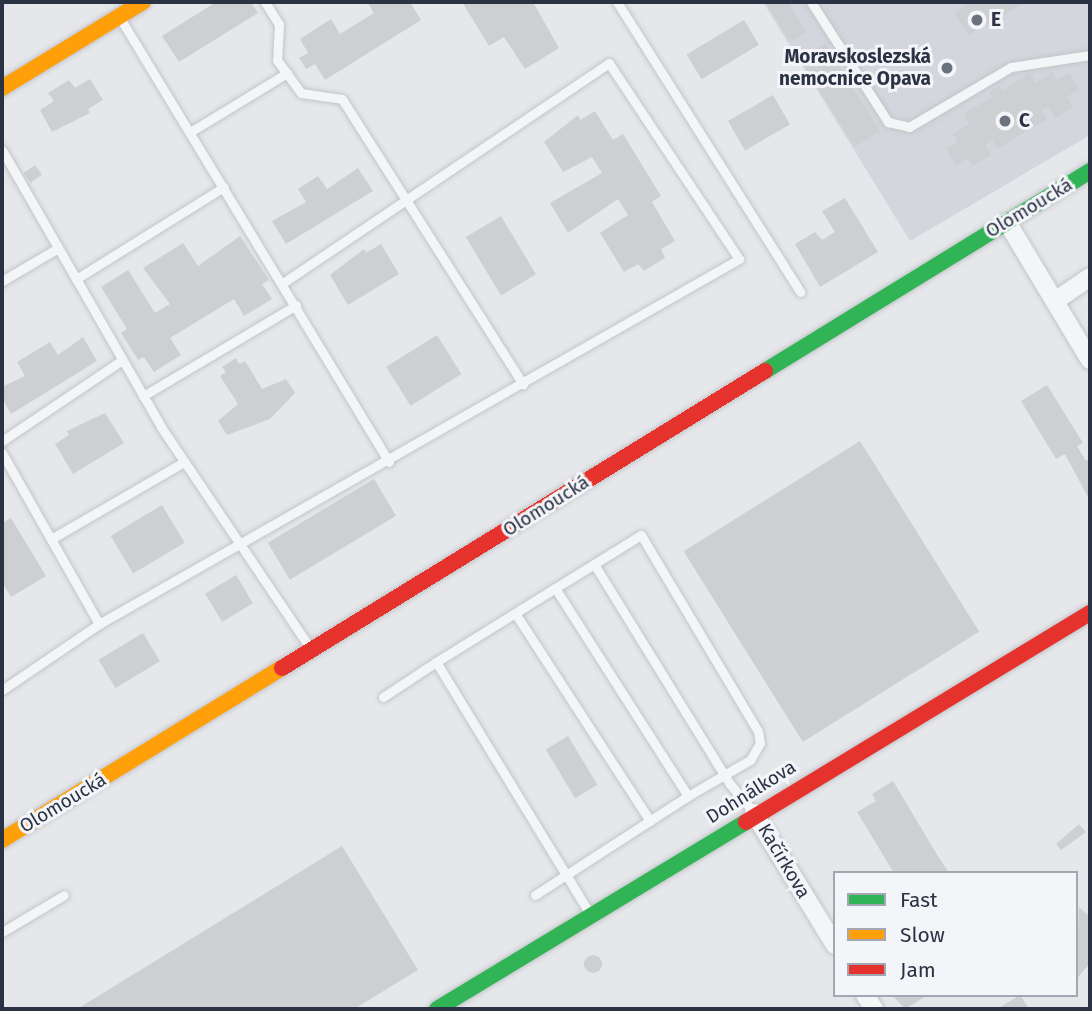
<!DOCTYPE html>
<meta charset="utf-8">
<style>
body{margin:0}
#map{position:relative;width:1092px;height:1011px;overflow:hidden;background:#e5e7ea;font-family:"Fira Sans",sans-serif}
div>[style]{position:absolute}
.built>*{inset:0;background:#d4d6dd}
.building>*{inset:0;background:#cecfd2;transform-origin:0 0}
.round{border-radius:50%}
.roads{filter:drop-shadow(0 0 2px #c3c5c8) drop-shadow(0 0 2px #c3c5c8)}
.lane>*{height:9px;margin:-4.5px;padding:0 4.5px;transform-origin:4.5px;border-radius:4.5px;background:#f4f5f7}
.street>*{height:18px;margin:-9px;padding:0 9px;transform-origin:9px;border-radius:9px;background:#f4f5f7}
.fast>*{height:16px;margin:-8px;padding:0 8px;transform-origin:8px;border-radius:8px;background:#30b455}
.slow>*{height:16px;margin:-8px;padding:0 8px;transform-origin:8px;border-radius:8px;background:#ff9f0a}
.jam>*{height:16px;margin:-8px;padding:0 8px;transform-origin:8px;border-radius:8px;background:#e5322d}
.dots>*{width:19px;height:19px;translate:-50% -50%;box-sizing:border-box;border:4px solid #f3f5f9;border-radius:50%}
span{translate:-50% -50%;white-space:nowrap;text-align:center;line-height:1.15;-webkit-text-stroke:6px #f3f5f9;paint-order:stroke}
.poi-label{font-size:19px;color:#2b3244;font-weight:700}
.left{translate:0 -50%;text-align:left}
.right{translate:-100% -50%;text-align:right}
.street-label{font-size:19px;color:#2b3244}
.frame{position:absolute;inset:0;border:4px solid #2b3244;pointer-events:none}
.legend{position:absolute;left:833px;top:871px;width:245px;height:126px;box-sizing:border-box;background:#f3f5f9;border:2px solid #a3a7b1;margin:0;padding:9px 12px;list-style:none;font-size:21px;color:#2b3244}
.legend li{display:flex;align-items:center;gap:14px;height:35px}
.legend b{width:35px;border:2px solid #a3a7b1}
</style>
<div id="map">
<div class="built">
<div style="clip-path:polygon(763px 2px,1090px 2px,1090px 135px,910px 241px)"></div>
</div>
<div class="building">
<div style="clip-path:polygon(216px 2px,251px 2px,258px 13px,179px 62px,162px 36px)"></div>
<div style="clip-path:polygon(367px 2px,410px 2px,421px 20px,325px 80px,315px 64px,306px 69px,299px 58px,308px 53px,300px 39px,331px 19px,340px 34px,374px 13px)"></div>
<div style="clip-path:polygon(462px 2px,533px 2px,559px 48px,525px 69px,504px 37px,489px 46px)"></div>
<div style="clip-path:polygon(765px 2px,788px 2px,807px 32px,790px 42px)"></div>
<div style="clip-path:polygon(968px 2px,1026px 2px,968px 35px,955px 13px)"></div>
<div style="left:744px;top:20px;width:29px;height:67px;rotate:59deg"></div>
<div style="left:825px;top:43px;width:104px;height:30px;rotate:58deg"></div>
<div style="clip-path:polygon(1052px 72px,1057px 80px,1069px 73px,1079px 89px,1067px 97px,1073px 107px,1055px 118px,1048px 106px,1041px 110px,1047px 119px,997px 149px,992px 140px,985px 145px,991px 155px,973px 166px,968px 158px,956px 165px,946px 149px,958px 142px,953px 134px,969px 124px,963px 114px,992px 97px,989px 92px,999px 86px,1002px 91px,1030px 73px,1036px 83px)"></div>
<div style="clip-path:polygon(90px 79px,103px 100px,88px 109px,90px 113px,52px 132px,40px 110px,54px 101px,48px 93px,69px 80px,75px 88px)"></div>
<div style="left:773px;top:95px;width:34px;height:52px;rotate:60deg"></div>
<div style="clip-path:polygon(595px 111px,613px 140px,623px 134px,661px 196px,652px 202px,675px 241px,661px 249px,665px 258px,644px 271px,638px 264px,624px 272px,600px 233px,628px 215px,618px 199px,568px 233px,550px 203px,602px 173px,592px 157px,563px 172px,544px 142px,578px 115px,580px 120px)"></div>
<div style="left:35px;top:165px;width:12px;height:14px;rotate:55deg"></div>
<div style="clip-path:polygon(358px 168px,373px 191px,286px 244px,272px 221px,306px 202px,298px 189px,318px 176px,327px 189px)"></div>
<div style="clip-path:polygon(845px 198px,878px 252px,820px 287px,795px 244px,815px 232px,822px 240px,835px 232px,822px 211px)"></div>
<div style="left:501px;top:216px;width:68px;height:41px;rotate:59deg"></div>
<div style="clip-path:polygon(240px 236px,269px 280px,262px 284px,272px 299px,244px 316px,234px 299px,170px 338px,181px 355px,154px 372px,144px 357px,138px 360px,121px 333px,127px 329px,101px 287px,128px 270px,155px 313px,170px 304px,143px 268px,183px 243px,198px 266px)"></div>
<div style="clip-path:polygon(381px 244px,399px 274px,348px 305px,330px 275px,364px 249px,366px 253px)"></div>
<div style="left:437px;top:335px;width:46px;height:60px;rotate:58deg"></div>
<div style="clip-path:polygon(83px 337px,97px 361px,11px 414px,2px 398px,2px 387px,25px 376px,17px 362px,50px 342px,58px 355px)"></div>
<div style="clip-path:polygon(236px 358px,239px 364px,245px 361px,262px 389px,286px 379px,295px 393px,270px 419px,227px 435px,218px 421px,238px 404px,220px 376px,226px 372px,222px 367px)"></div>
<div style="clip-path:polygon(1047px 385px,1083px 443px,1077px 446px,1086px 461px,1090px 458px,1090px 501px,1065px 454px,1056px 459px,1021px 401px)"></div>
<div style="clip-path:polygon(105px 413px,124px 443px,73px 474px,55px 444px,69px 435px,67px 431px)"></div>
<div style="left:860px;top:441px;width:225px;height:208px;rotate:58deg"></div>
<div style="left:374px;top:479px;width:43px;height:124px;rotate:59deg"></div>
<div style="left:162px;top:505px;width:44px;height:60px;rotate:59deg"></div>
<div style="clip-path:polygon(11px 518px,46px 576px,11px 597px,2px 582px,2px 523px)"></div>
<div style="left:236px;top:575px;width:33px;height:36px;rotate:59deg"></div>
<div style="left:143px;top:633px;width:33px;height:52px;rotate:59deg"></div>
<div style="left:568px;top:736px;width:57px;height:26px;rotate:59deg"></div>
<div style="clip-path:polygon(893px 781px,936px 853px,949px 873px,894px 873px,857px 812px,876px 801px,872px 794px)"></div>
<div style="clip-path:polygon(1079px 824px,1086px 832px,1061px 850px,1056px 844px)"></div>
<div style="clip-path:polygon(342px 846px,418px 970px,354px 1009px,77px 1009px)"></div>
<div style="clip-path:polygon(1079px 907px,1090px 917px,1090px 963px,1076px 980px)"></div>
<div class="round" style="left:584px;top:955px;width:18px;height:18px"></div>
<div style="clip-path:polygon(892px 995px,928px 995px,905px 1009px)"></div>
<div style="clip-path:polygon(1020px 995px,1029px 1009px,997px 1009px)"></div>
</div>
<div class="roads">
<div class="lane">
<div style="left:265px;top:2px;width:26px;rotate:58deg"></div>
<div style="left:279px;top:24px;width:36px;rotate:93deg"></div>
<div style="left:277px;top:60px;width:41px;rotate:54deg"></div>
<div style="left:301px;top:93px;width:41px;rotate:8.3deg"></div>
<div style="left:342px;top:99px;width:338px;rotate:57.6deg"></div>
<div style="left:617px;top:2px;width:343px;rotate:57.7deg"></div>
<div style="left:811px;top:2px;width:143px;rotate:57.3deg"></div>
<div style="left:888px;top:122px;width:22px;rotate:13deg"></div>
<div style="left:909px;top:127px;width:118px;rotate:-30.5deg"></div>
<div style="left:1011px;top:67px;width:80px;rotate:-8.6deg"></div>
<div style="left:120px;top:18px;width:519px;rotate:58.79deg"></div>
<div style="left:190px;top:132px;width:114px;rotate:-31.3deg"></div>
<div style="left:2px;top:150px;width:319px;rotate:60.1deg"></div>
<div style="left:161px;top:427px;width:267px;rotate:56deg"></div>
<div style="left:76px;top:279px;width:174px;rotate:-31.9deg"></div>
<div style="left:2px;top:281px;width:65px;rotate:-30.5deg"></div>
<div style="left:143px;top:396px;width:178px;rotate:-30.7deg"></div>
<div style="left:2px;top:441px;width:145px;rotate:-34deg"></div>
<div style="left:2px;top:453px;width:197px;rotate:60.4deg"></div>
<div style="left:99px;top:624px;width:737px;rotate:-29.7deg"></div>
<div style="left:739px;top:259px;width:235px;rotate:-123.6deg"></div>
<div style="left:609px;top:63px;width:393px;rotate:146deg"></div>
<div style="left:51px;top:539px;width:154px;rotate:-30.1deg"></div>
<div style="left:594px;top:564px;width:259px;rotate:58.3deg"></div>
<div style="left:730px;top:784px;width:38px;rotate:50deg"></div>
<div style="left:515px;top:613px;width:248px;rotate:57deg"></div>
<div style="left:2px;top:690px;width:117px;rotate:-34.2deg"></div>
<div style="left:383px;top:697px;width:64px;rotate:-33.4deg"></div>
<div style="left:535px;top:895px;width:182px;rotate:-32.9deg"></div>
<div style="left:688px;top:796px;width:247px;rotate:-122.6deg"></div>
<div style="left:590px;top:914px;width:295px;rotate:-121.4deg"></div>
<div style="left:436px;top:662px;width:241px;rotate:-31.8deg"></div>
<div style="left:641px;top:535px;width:228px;rotate:59.2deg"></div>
<div style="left:758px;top:731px;width:12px;rotate:81deg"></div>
<div style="left:760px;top:743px;width:20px;rotate:120deg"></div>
<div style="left:750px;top:760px;width:72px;rotate:149.9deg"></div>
<div style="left:2px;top:932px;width:72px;rotate:-30.8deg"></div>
</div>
<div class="street">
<div style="left:1007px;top:222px;width:161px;rotate:59deg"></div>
<div style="left:1055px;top:301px;width:42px;rotate:-34.4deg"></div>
<div style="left:754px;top:813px;width:155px;rotate:58.5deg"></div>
<div style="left:865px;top:995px;width:17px;rotate:57deg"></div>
</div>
<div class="fast">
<div style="left:765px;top:371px;width:382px;rotate:-31.6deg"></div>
<div style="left:437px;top:1009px;width:361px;rotate:-31.2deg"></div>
</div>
<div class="slow">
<div style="left:2px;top:88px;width:165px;rotate:-31.4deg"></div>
<div style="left:2px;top:840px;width:329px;rotate:-31.6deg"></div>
</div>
<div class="jam">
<div style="left:282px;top:668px;width:567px;rotate:-31.59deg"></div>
<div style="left:746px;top:822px;width:403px;rotate:-31.3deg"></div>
</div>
</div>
<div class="dots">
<div style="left:977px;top:20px;background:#6c717e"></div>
<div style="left:947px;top:68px;background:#6c717e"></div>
<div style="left:1005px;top:121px;background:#6c717e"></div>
</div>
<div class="poi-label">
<span class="left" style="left:991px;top:20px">E</span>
<span class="right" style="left:931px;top:68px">Moravskoslezská<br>nemocnice Opava</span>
<span class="left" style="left:1019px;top:121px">C</span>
</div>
<div class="street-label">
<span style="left:1029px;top:208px;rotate:-31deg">Olomoucká</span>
<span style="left:546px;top:506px;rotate:-32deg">Olomoucká</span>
<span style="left:751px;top:792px;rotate:-32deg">Dohnálkova</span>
<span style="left:63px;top:803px;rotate:-31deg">Olomoucká</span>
<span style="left:784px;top:861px;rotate:59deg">Kačírkova</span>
</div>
<div class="frame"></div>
<ul class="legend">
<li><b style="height:9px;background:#30b455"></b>Fast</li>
<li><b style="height:9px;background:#ff9f0a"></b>Slow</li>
<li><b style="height:9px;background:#e5322d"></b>Jam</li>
</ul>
</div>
